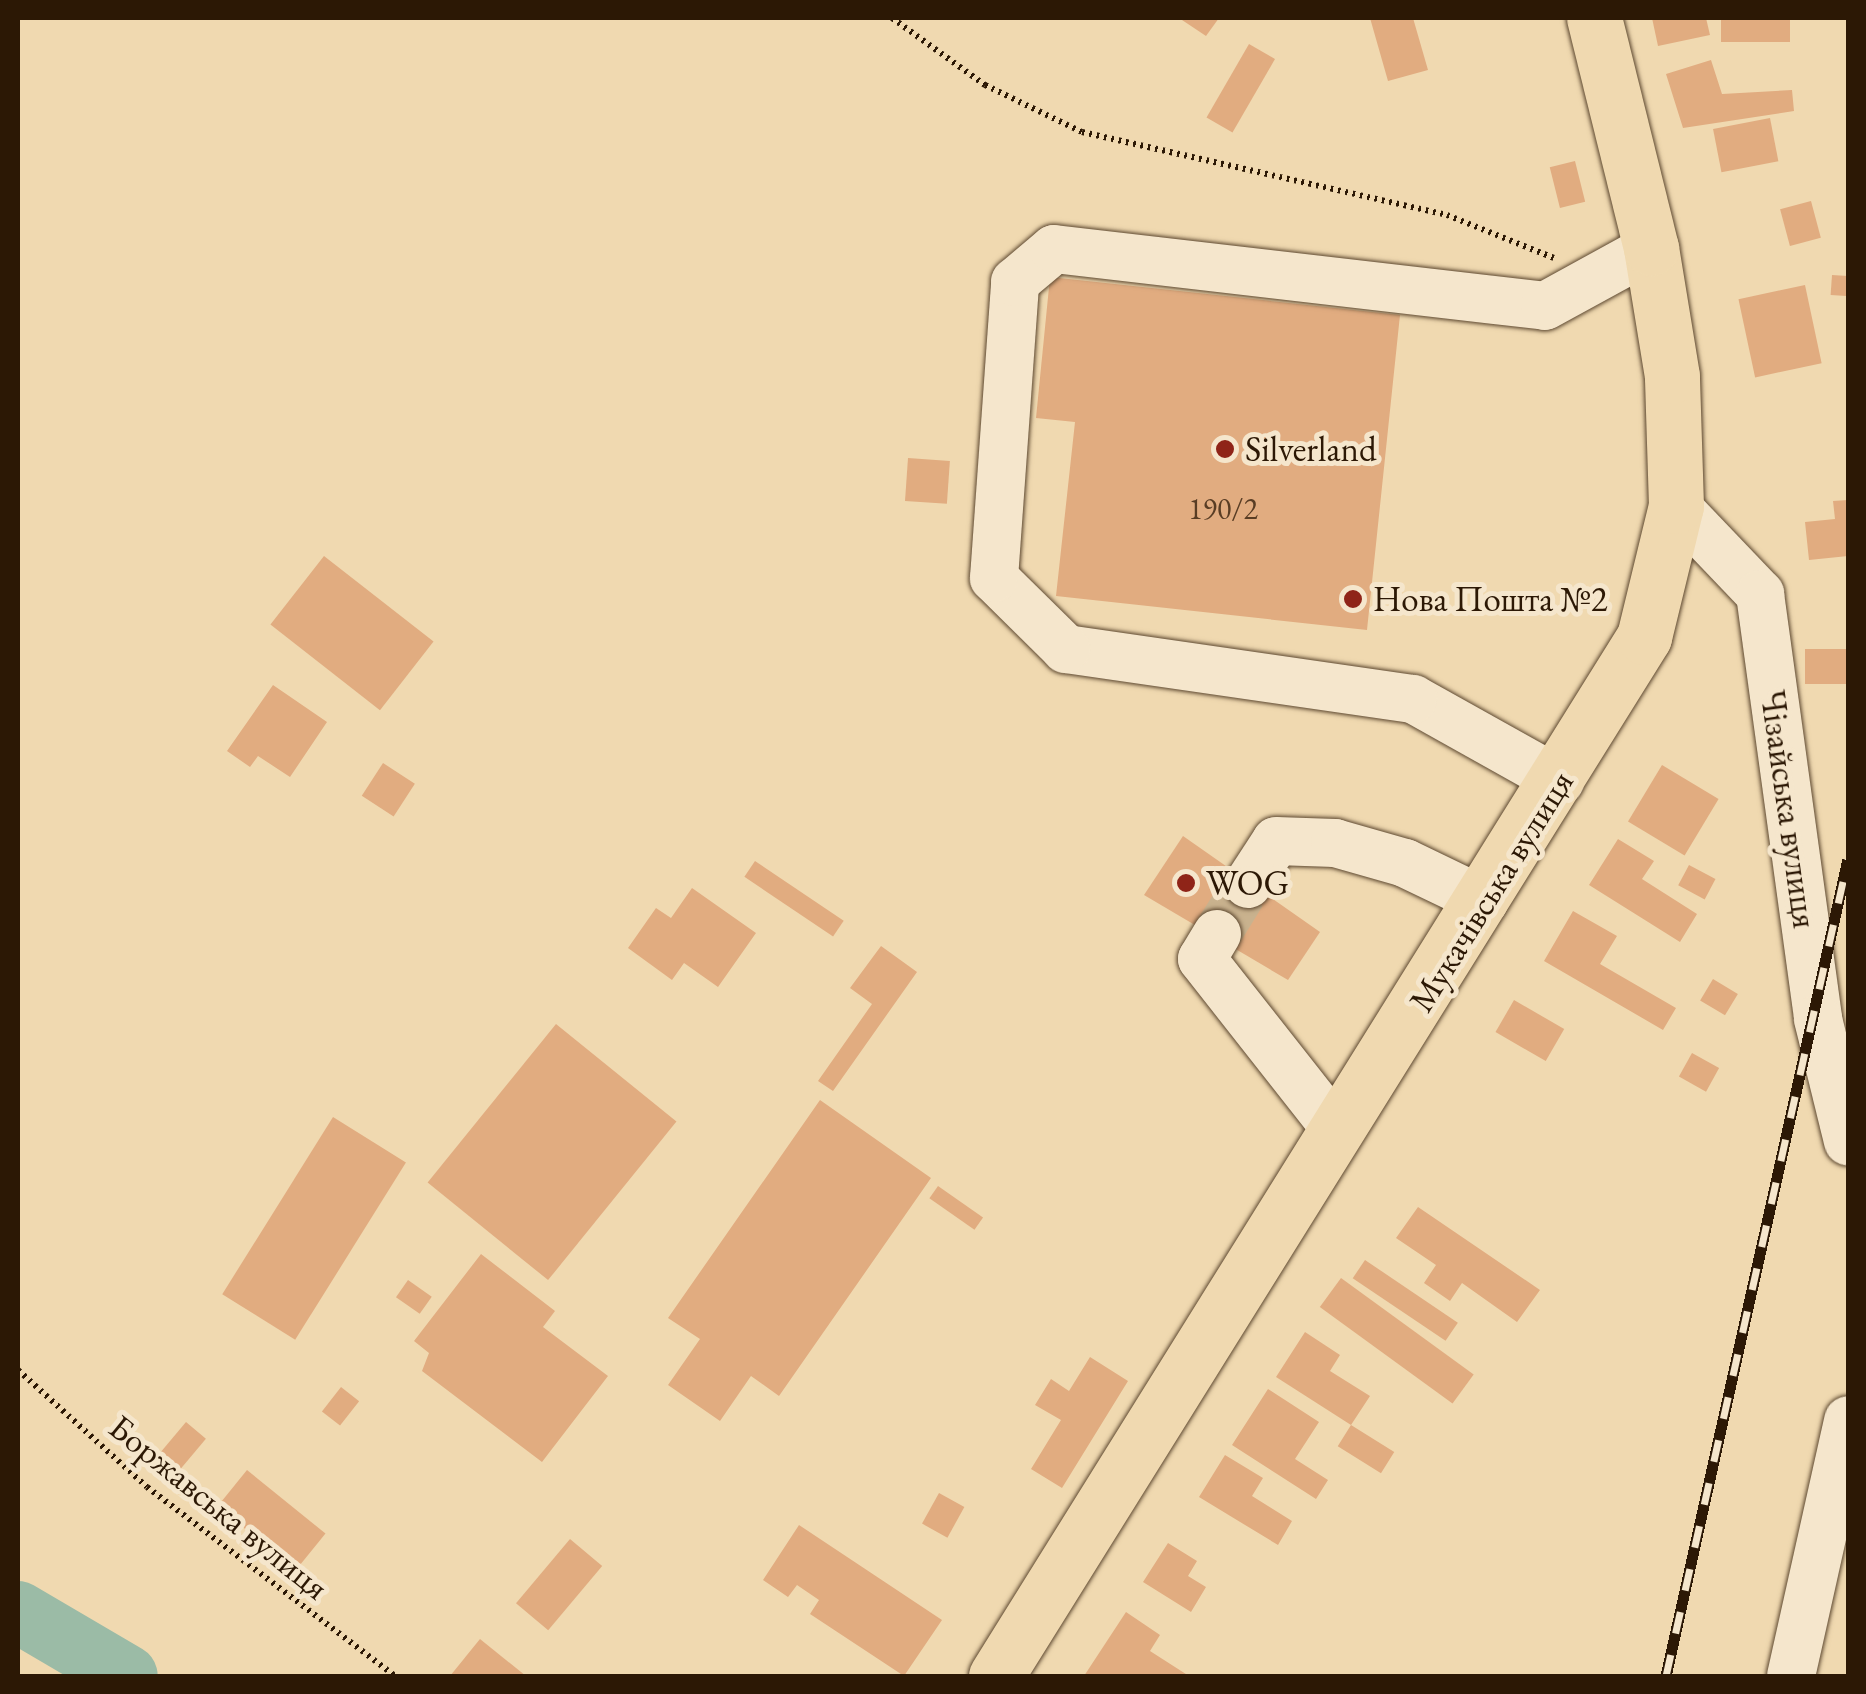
<!DOCTYPE html>
<meta charset="utf-8">
<style>
body{margin:0}
#map{position:relative;width:1866px;height:1694px;overflow:hidden;background:#f0d9b0;font-family:"EB Garamond",serif}
div>[style]{position:absolute}
.river>*{height:62px;margin:-31px;padding:0 31px;transform-origin:31px;border-radius:31px;background:#9bbba6}
.building>*{inset:0;background:#e1ac80;transform-origin:0 0}
.minor-tunnel>*{height:48px;margin-top:-24px;transform-origin:0;background:repeating-linear-gradient(90deg,#c9b28e 0 48px,transparent 0 72px)}
.path>*{height:6px;margin-top:-3px;transform-origin:0;background:repeating-linear-gradient(90deg,#2c1805 0 2.5px,transparent 0 7.5px)}
.roads{filter:drop-shadow(0 0 2px #5d4830) drop-shadow(0 0 2px #5d4830)}
.minor>*{height:48px;margin:-24px;padding:0 24px;transform-origin:24px;border-radius:24px;background:#f5e6cc}
.highway>*{height:55px;margin:-27.5px;padding:0 27.5px;transform-origin:27.5px;border-radius:27.5px;background:#f0d9b0}
.rail>*{height:11px;margin-top:-5.5px;transform-origin:0;background:repeating-linear-gradient(90deg,#f5e6cc 0 22px,#2c1805 0 44px);box-sizing:border-box;border-block:2px solid #2c1805}
.dots>*{width:28px;height:28px;translate:-50% -50%;box-sizing:border-box;border:5px solid #f5e6cc;border-radius:50%}
span{translate:-50% -50%;white-space:nowrap;text-align:center;line-height:1.15;-webkit-text-stroke:10px #f5e6cc;paint-order:stroke}
.number-label{font-size:30px;color:#593d24}
.number-label span{-webkit-text-stroke-width:0}
.poi-label{font-size:35px;color:#2c1805}
.left{translate:0 -50%;text-align:left}
.street-label{font-size:35px;color:#2c1805}
.frame{position:absolute;inset:0;border:20px solid #2c1805;pointer-events:none}
</style>
<div id="map">
<div class="river">
<div style="left:18px;top:1612px;width:126px;rotate:30.4deg"></div>
</div>
<div class="building">
<div style="clip-path:polygon(1179px 18px,1219px 18px,1206px 36px)"></div>
<div style="clip-path:polygon(1370px 18px,1413px 18px,1428px 70px,1388px 81px)"></div>
<div style="clip-path:polygon(1652px 18px,1706px 18px,1710px 35px,1658px 46px)"></div>
<div style="left:1721px;top:18px;width:69px;height:24px"></div>
<div style="left:1249px;top:44px;width:30px;height:85px;rotate:30deg"></div>
<div style="clip-path:polygon(1711px 60px,1722px 94px,1792px 90px,1794px 111px,1683px 128px,1666px 74px)"></div>
<div style="left:1770px;top:118px;width:44px;height:58px;rotate:79deg"></div>
<div style="left:1575px;top:161px;width:42px;height:26px;rotate:76deg"></div>
<div style="left:1811px;top:201px;width:38px;height:32px;rotate:75deg"></div>
<div style="left:1832px;top:275px;width:16px;height:20px;rotate:4deg"></div>
<div style="clip-path:polygon(1050px 277px,1400px 315px,1367px 630px,1056px 596px,1075px 422px,1036px 418px)"></div>
<div style="left:1805px;top:285px;width:80px;height:68px;rotate:78deg"></div>
<div style="left:908px;top:458px;width:42px;height:43px;rotate:4deg"></div>
<div style="clip-path:polygon(1848px 500px,1848px 556px,1809px 560px,1805px 522px,1835px 519px,1833px 501px)"></div>
<div style="left:324px;top:556px;width:139px;height:87px;rotate:38deg"></div>
<div style="left:1848px;top:649px;width:35px;height:43px;rotate:90deg"></div>
<div style="clip-path:polygon(273px 685px,327px 722px,290px 777px,258px 756px,250px 767px,227px 751px)"></div>
<div style="left:383px;top:763px;width:38px;height:39px;rotate:33deg"></div>
<div style="left:1662px;top:765px;width:66px;height:66px;rotate:31deg"></div>
<div style="clip-path:polygon(1183px 836px,1320px 932px,1288px 980px,1144px 895px)"></div>
<div style="clip-path:polygon(1618px 839px,1654px 861px,1642px 879px,1697px 914px,1680px 942px,1589px 885px)"></div>
<div style="left:755px;top:861px;width:107px;height:19px;rotate:34deg"></div>
<div style="left:1689px;top:865px;width:30px;height:23px;rotate:28deg"></div>
<div style="clip-path:polygon(692px 888px,756px 933px,718px 987px,684px 963px,672px 980px,628px 948px,656px 908px,671px 918px)"></div>
<div style="clip-path:polygon(1573px 911px,1617px 936px,1600px 964px,1676px 1008px,1663px 1030px,1544px 961px)"></div>
<div style="clip-path:polygon(881px 946px,917px 972px,833px 1091px,818px 1081px,872px 1004px,850px 988px)"></div>
<div style="left:1713px;top:979px;width:29px;height:25px;rotate:31deg"></div>
<div style="left:1514px;top:1000px;width:58px;height:37px;rotate:30deg"></div>
<div style="left:556px;top:1024px;width:155px;height:204px;rotate:39deg"></div>
<div style="left:1692px;top:1053px;width:31px;height:27px;rotate:29deg"></div>
<div style="clip-path:polygon(820px 1100px,931px 1178px,779px 1396px,751px 1376px,720px 1421px,668px 1385px,700px 1339px,668px 1318px)"></div>
<div style="left:333px;top:1117px;width:86px;height:209px;rotate:32deg"></div>
<div style="left:938px;top:1186px;width:55px;height:15px;rotate:35deg"></div>
<div style="clip-path:polygon(1418px 1207px,1540px 1290px,1517px 1322px,1462px 1283px,1450px 1301px,1424px 1283px,1436px 1265px,1396px 1238px)"></div>
<div style="clip-path:polygon(481px 1254px,555px 1311px,543px 1327px,608px 1376px,542px 1462px,422px 1371px,429px 1353px,414px 1341px)"></div>
<div style="left:1365px;top:1260px;width:112px;height:22px;rotate:34deg"></div>
<div style="left:1341px;top:1278px;width:164px;height:36px;rotate:36deg"></div>
<div style="left:408px;top:1280px;width:29px;height:21px;rotate:35deg"></div>
<div style="clip-path:polygon(1305px 1332px,1340px 1355px,1330px 1371px,1370px 1396px,1351px 1425px,1276px 1377px)"></div>
<div style="clip-path:polygon(1090px 1357px,1128px 1381px,1062px 1488px,1031px 1469px,1061px 1420px,1035px 1405px,1051px 1379px,1069px 1391px)"></div>
<div style="left:341px;top:1387px;width:23px;height:31px;rotate:38deg"></div>
<div style="clip-path:polygon(1268px 1389px,1319px 1422px,1295px 1459px,1328px 1480px,1316px 1499px,1232px 1445px)"></div>
<div style="left:186px;top:1422px;width:26px;height:49px;rotate:40deg"></div>
<div style="left:1351px;top:1425px;width:51px;height:25px;rotate:32deg"></div>
<div style="clip-path:polygon(1225px 1455px,1263px 1478px,1252px 1496px,1292px 1521px,1278px 1545px,1199px 1497px)"></div>
<div style="left:247px;top:1470px;width:101px;height:47px;rotate:39deg"></div>
<div style="left:939px;top:1493px;width:29px;height:35px;rotate:29deg"></div>
<div style="clip-path:polygon(799px 1525px,942px 1620px,904px 1676px,810px 1614px,819px 1600px,797px 1585px,788px 1597px,763px 1580px)"></div>
<div style="left:570px;top:1539px;width:42px;height:84px;rotate:40deg"></div>
<div style="clip-path:polygon(1168px 1543px,1197px 1561px,1188px 1576px,1206px 1587px,1191px 1612px,1143px 1582px)"></div>
<div style="clip-path:polygon(1126px 1612px,1160px 1635px,1150px 1651px,1189px 1676px,1084px 1676px)"></div>
<div style="clip-path:polygon(480px 1639px,526px 1676px,450px 1676px)"></div>
</div>
<div class="minor-tunnel">
<div style="left:1217px;top:934px;width:59px;rotate:-58.2deg"></div>
</div>
<div class="path">
<div style="left:892px;top:18px;width:115px;rotate:35.8deg"></div>
<div style="left:985px;top:85px;width:108px;rotate:25.9deg"></div>
<div style="left:1082px;top:132px;width:374px;rotate:12.8deg"></div>
<div style="left:1447px;top:215px;width:115px;rotate:21.9deg"></div>
<div style="left:18px;top:1370px;width:174px;rotate:42.2deg"></div>
<div style="left:147px;top:1487px;width:312px;rotate:37.3deg"></div>
</div>
<div class="roads">
<div class="minor">
<div style="left:1676px;top:506px;width:122px;rotate:46.3deg"></div>
<div style="left:1760px;top:594px;width:429px;rotate:82.2deg"></div>
<div style="left:1818px;top:1019px;width:126px;rotate:76.2deg"></div>
<div style="left:1560px;top:781px;width:168px;rotate:-150.8deg"></div>
<div style="left:1413px;top:699px;width:351px;rotate:-171.8deg"></div>
<div style="left:1066px;top:649px;width:101px;rotate:-135.4deg"></div>
<div style="left:994px;top:578px;width:297px;rotate:-85.9deg"></div>
<div style="left:1015px;top:282px;width:51px;rotate:-40.2deg"></div>
<div style="left:1054px;top:249px;width:494px;rotate:6.6deg"></div>
<div style="left:1545px;top:306px;width:121px;rotate:-28.7deg"></div>
<div style="left:1248px;top:884px;width:51px;rotate:-56.9deg"></div>
<div style="left:1276px;top:841px;width:59px;rotate:1.9deg"></div>
<div style="left:1335px;top:843px;width:73px;rotate:15.9deg"></div>
<div style="left:1405px;top:863px;width:88px;rotate:25.7deg"></div>
<div style="left:1217px;top:934px;width:29px;rotate:121deg"></div>
<div style="left:1202px;top:959px;width:221px;rotate:51.8deg"></div>
<div style="left:1791px;top:1676px;width:262px;rotate:-77.4deg"></div>
</div>
<div class="highway">
<div style="left:996px;top:1676px;width:1225px;rotate:-58.05deg"></div>
<div style="left:1644px;top:637px;width:135px;rotate:-76.3deg"></div>
<div style="left:1676px;top:506px;width:130px;rotate:-91.8deg"></div>
<div style="left:1672px;top:376px;width:130px;rotate:-99.3deg"></div>
<div style="left:1651px;top:248px;width:237px;rotate:-103.9deg"></div>
</div>
</div>
<div class="rail">
<div style="left:1666px;top:1676px;width:837px;rotate:-77.44deg"></div>
</div>
<div class="dots">
<div style="left:1225px;top:449px;background:#8f2418"></div>
<div style="left:1353px;top:599px;background:#8f2418"></div>
<div style="left:1186px;top:883px;background:#8f2418"></div>
</div>
<div class="number-label">
<span style="left:1223px;top:509px">190/2</span>
</div>
<div class="poi-label">
<span class="left" style="left:1245px;top:449px">Silverland</span>
<span class="left" style="left:1373px;top:599px">Нова Пошта №2</span>
<span class="left" style="left:1206px;top:883px">WOG</span>
</div>
<div class="street-label">
<span style="left:1789px;top:809px;rotate:82deg">Чізайська вулиця</span>
<span style="left:1491px;top:891px;rotate:-58deg">Мукачівська вулиця</span>
<span style="left:219px;top:1507px;rotate:39deg">Боржавська вулиця</span>
</div>
<div class="frame"></div>
</div>
